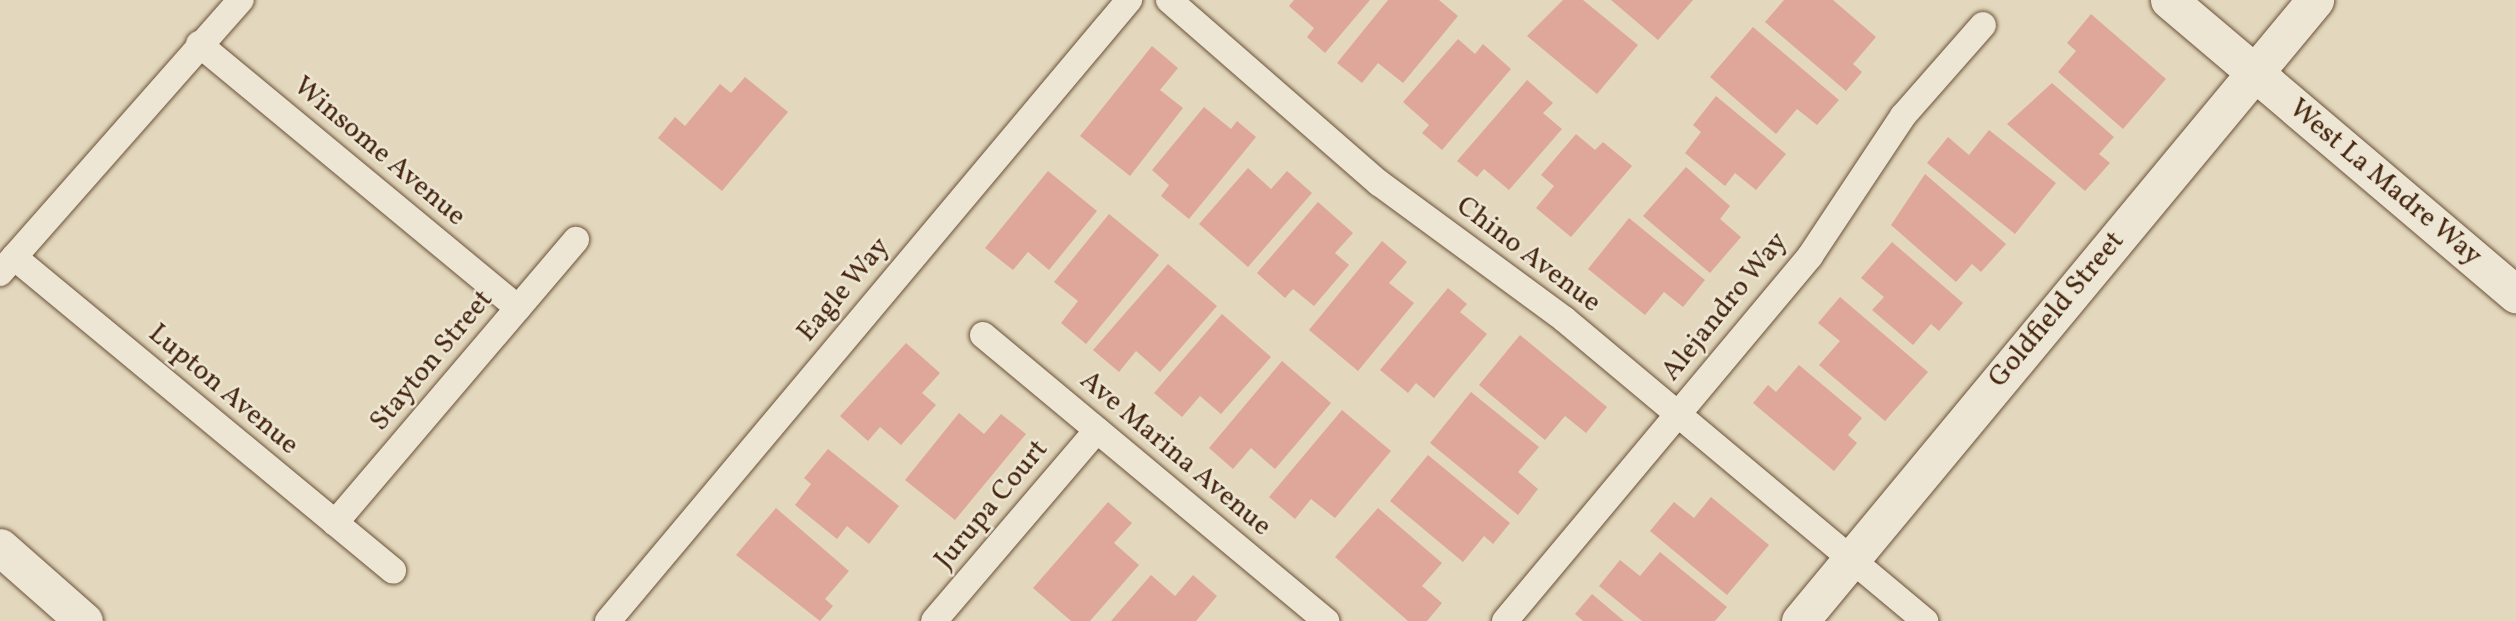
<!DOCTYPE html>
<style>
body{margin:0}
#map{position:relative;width:2516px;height:621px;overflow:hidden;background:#e3d8bd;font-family:Vollkorn,serif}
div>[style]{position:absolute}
.building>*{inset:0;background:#dea799}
.roads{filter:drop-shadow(0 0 2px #6c5139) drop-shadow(0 0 2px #6c5139)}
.street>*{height:26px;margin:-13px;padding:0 13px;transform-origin:13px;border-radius:13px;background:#ede6d4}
.secondary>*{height:37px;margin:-18.5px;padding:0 18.5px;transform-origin:18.5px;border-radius:18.5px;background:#ede6d4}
span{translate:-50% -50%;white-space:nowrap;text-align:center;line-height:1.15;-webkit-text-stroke:5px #ede6d4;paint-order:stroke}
.street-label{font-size:28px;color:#44240d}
</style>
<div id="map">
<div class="building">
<div style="clip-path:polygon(1294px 0,1370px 0,1325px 53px,1307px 37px,1314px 28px,1289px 6px)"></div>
<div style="clip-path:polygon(1388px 0,1439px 0,1458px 16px,1403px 83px,1378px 63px,1362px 83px,1337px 63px)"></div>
<div style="clip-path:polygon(1563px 0,1583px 0,1638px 45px,1597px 94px,1527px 36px)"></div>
<div style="clip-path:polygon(1611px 0,1693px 0,1658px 40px)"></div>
<div style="clip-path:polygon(1784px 0,1833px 0,1876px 37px,1853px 64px,1862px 72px,1846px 91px,1765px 22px)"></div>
<div style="clip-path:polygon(2091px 14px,2166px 79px,2123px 129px,2058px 72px,2076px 51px,2067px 43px)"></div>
<div style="clip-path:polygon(1753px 27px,1839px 100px,1817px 125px,1797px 109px,1776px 134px,1710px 77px)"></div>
<div style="clip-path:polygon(1458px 39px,1475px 54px,1483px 44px,1511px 69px,1442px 150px,1422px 133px,1429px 125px,1403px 102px)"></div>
<div style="clip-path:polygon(1152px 46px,1178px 68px,1160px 90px,1183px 108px,1130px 176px,1080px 136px)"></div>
<div style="clip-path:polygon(745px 77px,788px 112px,722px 191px,658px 138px,675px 117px,685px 126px,720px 84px,731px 93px)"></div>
<div style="clip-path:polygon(1527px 80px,1553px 103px,1543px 113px,1562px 129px,1509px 190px,1484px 169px,1477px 177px,1457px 161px)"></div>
<div style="clip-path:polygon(2052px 83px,2114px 137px,2099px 154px,2110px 163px,2085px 191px,2007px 124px)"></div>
<div style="clip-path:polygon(1716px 96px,1786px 154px,1756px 190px,1735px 173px,1725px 186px,1685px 153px,1701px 132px,1693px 125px)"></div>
<div style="clip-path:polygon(1204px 107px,1231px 129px,1237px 121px,1256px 137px,1189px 219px,1161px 196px,1169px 185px,1152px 170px)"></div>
<div style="clip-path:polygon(1989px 130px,2056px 183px,2015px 234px,1927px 163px,1948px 137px,1969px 155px)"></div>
<div style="clip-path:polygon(1576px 134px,1595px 150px,1603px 142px,1632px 166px,1571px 237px,1536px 208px,1554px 186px,1541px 175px)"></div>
<div style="clip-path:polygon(1686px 167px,1730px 206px,1720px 219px,1741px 237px,1710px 273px,1643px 216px)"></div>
<div style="clip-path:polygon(1248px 168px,1271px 189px,1287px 171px,1312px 193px,1248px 267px,1199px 224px)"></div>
<div style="clip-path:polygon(1048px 171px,1097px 211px,1049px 270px,1028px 252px,1013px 270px,985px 248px)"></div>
<div style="clip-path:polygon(1925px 174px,2006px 244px,1981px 272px,1972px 264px,1956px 282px,1891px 225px)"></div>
<div style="clip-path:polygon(1318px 202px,1353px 233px,1335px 253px,1349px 265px,1314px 306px,1293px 289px,1285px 298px,1257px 273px)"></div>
<div style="clip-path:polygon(1109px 214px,1159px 255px,1086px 344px,1061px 323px,1078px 301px,1054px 282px)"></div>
<div style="clip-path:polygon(1629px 218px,1705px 280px,1683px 307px,1664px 292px,1645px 315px,1588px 269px)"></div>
<div style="clip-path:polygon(1382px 241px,1407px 262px,1389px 283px,1414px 303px,1358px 371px,1309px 330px)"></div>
<div style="clip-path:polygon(1892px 242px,1963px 303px,1939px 331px,1931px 324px,1913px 345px,1872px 310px,1884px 297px,1861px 278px)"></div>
<div style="clip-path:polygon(1168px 264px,1217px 306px,1160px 372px,1136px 351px,1119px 372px,1093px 350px)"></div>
<div style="clip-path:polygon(1448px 288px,1467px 304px,1460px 312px,1487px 334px,1434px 398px,1416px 383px,1408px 393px,1380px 370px)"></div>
<div style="clip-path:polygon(1840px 297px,1928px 372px,1885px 421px,1819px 365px,1840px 341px,1818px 323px)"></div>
<div style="clip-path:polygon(1222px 314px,1271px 357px,1221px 414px,1200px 396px,1182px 417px,1154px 393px)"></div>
<div style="clip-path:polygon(1520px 335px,1607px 407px,1586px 433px,1565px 416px,1545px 440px,1479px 385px)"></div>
<div style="clip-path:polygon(906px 343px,940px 373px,922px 393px,936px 405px,901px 445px,880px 427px,868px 441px,840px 416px)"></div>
<div style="clip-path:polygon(1282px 361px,1331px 403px,1275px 469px,1251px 448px,1233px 469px,1209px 448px)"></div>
<div style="clip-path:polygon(1799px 365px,1862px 418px,1848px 435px,1857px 443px,1834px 471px,1753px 403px,1768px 385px,1776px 392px)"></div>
<div style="clip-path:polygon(1471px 392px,1539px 447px,1518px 472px,1538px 489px,1518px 515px,1430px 443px)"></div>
<div style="clip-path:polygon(1342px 410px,1391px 451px,1335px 518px,1311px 499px,1295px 519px,1269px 497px)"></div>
<div style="clip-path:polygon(959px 413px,984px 434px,1001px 414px,1026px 434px,955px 520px,905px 480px)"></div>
<div style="clip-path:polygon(828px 449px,899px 506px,869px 544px,847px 526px,837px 539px,795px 505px,811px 484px,804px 478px)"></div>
<div style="clip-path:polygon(1428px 455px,1510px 523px,1493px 544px,1484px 536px,1463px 562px,1390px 501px)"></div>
<div style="clip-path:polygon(1711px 497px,1769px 545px,1727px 595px,1650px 531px,1674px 502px,1694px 518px)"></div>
<div style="clip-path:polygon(1108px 502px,1132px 523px,1114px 543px,1139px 565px,1090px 621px,1071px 621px,1033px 588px)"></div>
<div style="clip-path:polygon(776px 508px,849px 571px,825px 599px,833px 606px,820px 621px,736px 555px)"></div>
<div style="clip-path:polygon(1378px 508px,1442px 563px,1422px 586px,1442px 603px,1427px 621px,1408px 621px,1335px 557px)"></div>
<div style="clip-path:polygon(1660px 552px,1727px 607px,1715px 621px,1642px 621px,1599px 586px,1620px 560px,1640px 576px)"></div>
<div style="clip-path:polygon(1151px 575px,1175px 596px,1193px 575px,1217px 596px,1196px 621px,1111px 621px)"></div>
<div style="clip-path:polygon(1592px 594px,1624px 621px,1583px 621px,1575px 614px)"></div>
</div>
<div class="roads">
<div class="street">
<div style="left:1169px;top:0;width:279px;rotate:41.1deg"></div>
<div style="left:1379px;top:183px;width:230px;rotate:36.3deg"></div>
<div style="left:1564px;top:319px;width:471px;rotate:39.9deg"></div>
<div style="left:199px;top:44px;width:414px;rotate:39.6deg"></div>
<div style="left:14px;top:257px;width:492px;rotate:39.6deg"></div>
<div style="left:0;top:273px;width:364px;rotate:-48.6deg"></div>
<div style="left:983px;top:335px;width:447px;rotate:39.8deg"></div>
<div style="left:335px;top:523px;width:372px;rotate:-49.6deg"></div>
<div style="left:608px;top:621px;width:811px;rotate:-50deg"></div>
<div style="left:934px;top:621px;width:251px;rotate:-49.5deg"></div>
<div style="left:1505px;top:621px;width:476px;rotate:-50.1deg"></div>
<div style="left:1810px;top:256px;width:168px;rotate:-56.4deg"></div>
<div style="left:1903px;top:116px;width:121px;rotate:-48.7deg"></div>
</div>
<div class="secondary">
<div style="left:2169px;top:0;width:455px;rotate:40.3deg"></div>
<div style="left:0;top:547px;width:112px;rotate:41.4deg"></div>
<div style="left:1800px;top:621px;width:807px;rotate:-50.33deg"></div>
</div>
</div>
<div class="street-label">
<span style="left:379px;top:152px;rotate:40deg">Winsome Avenue</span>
<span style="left:2385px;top:183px;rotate:40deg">West La Madre Way</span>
<span style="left:1528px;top:255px;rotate:37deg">Chino Avenue</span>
<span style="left:844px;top:290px;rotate:-50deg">Eagle Way</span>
<span style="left:1725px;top:307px;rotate:-51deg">Alejandro Way</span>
<span style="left:2057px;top:310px;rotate:-50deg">Goldfield Street</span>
<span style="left:432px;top:361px;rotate:-50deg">Stayton Street</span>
<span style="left:223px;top:390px;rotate:40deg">Lupton Avenue</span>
<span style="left:1175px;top:454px;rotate:40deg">Ave Marina Avenue</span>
<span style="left:992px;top:505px;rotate:-50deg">Jurupa Court</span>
</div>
</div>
